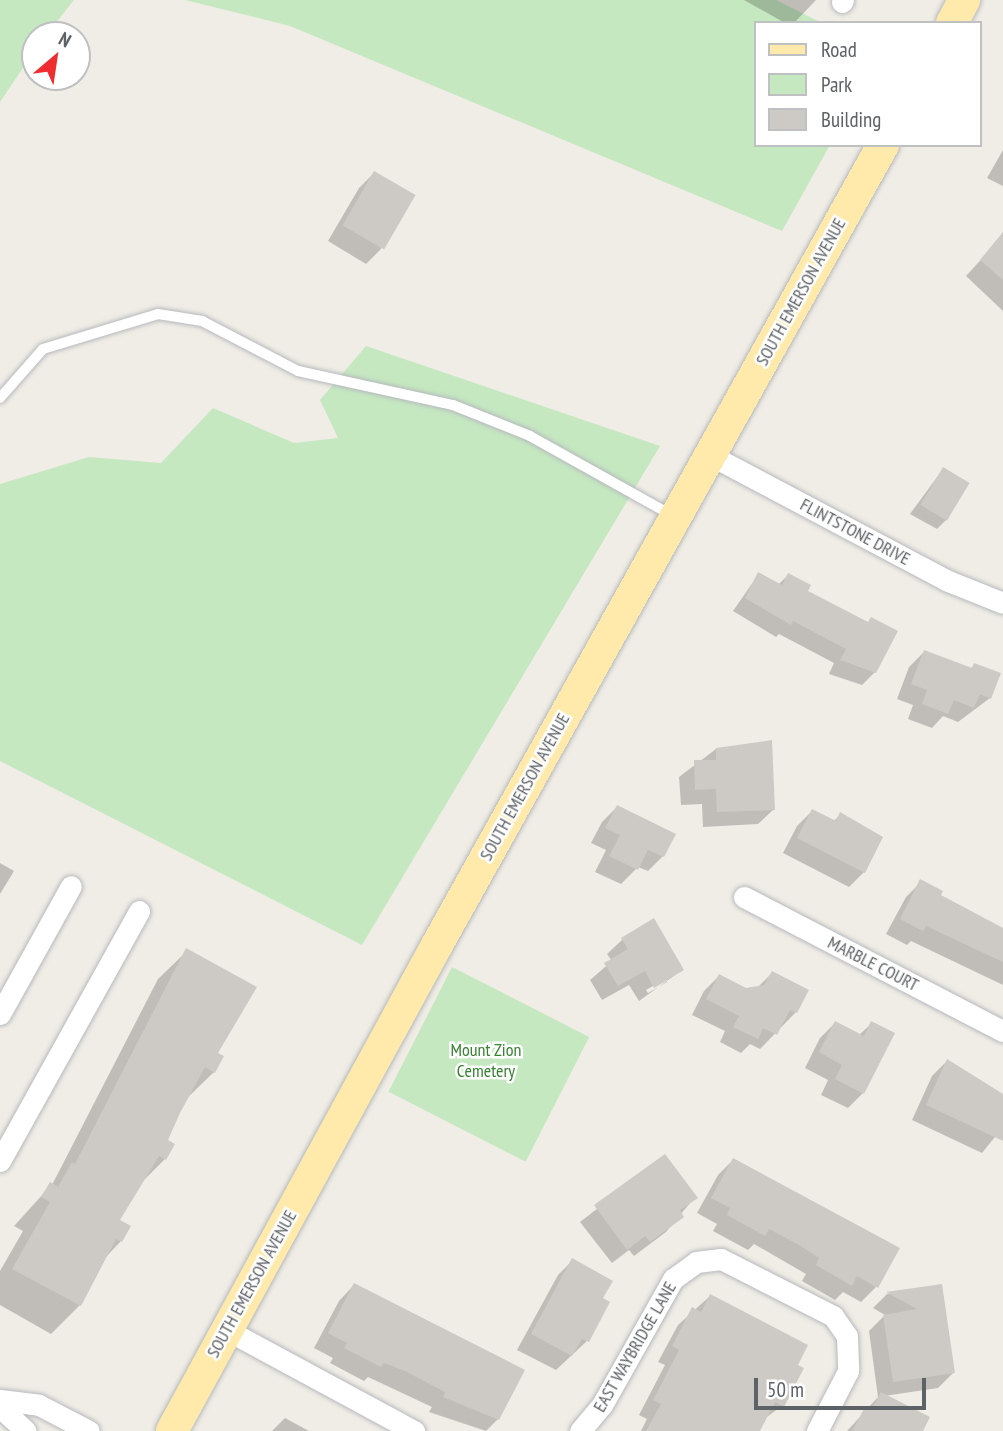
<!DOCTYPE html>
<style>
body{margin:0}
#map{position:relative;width:1003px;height:1431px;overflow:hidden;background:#f0ede6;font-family:"PT Sans Narrow",sans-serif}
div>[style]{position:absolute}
.green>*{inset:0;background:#c5e8c1;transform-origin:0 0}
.shadow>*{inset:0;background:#0003}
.building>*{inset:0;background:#cdc9c5;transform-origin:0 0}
.roads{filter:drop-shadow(0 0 2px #b6b9bd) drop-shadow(0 0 2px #b6b9bd)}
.lane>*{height:10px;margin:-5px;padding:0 5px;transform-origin:5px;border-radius:5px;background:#fff}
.street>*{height:21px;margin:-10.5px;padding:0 10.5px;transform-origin:10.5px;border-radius:10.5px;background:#fff}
.primary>*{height:32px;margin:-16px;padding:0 16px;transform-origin:16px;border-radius:16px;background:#ffeaac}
span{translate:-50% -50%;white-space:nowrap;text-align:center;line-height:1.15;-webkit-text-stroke:5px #fff;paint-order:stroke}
.street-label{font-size:18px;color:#5d6266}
.park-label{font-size:18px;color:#358230}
.legend{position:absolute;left:754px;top:21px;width:228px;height:126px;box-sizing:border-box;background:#fff;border:2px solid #bec0c2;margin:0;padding:9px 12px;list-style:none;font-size:21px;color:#5d6266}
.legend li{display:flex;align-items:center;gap:14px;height:35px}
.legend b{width:35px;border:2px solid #bec0c2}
.north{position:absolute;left:21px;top:21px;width:70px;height:70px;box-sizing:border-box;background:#fff;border:2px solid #bec0c2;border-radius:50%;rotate:29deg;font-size:19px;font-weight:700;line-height:28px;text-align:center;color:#5d6266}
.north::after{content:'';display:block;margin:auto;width:24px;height:32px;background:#ef2c30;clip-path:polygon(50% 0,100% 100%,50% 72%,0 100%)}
.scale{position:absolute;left:754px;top:1378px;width:172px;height:32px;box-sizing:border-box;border:4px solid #5d6266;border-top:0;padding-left:9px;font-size:21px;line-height:24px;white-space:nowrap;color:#5d6266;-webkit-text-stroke:5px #fff;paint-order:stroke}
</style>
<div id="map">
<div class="green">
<div style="clip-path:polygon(0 0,74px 0,46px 35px,35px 35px,35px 50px,0 102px)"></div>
<div style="clip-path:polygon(185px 0,776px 0,822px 23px,756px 23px,756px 145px,830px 145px,782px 231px,290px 26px)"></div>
<div style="clip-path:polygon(366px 346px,660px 446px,362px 945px,0 761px,0 484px,89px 457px,161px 463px,213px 408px,294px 443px,338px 438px,320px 400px)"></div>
<div style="left:452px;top:967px;width:154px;height:140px;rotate:27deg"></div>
</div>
<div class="shadow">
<div style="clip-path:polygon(744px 0,816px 0,794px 23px,785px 23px)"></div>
<div style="clip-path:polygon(1003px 150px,1003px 186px,987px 178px)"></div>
<div style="clip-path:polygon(374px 173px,381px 249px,366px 264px,328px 241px,359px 188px)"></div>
<div style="clip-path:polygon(999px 240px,1003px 243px,1003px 311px,966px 276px)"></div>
<div style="clip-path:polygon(943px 469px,946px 520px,937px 529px,910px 514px)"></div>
<div style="clip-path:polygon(758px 575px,778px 585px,788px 575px,806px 592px,867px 623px,875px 672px,862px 685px,829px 674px,834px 663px,779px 634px,776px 637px,733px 611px)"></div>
<div style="clip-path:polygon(924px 652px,970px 669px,975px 665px,990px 698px,958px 722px,943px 716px,932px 728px,908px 719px,913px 705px,897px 699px,909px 667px)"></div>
<div style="clip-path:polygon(716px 749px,774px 809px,758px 824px,703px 827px,702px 804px,681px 805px,679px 777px)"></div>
<div style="clip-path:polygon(617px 807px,663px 856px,648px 871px,638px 867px,621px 884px,595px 872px,606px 850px,591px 843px,602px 822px)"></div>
<div style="clip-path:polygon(812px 811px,833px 822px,841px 814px,864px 872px,849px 887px,783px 853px,797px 826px)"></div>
<div style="clip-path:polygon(0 863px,14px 871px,0 894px)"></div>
<div style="clip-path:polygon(921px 882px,938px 896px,1003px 930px,1003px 985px,911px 941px,907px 945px,886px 934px,906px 897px)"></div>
<div style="clip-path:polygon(evenodd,623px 939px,682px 970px,639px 1001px,629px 985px,602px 1000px,590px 980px,612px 961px,607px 954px,623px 939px,667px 978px,667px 982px,648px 993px,646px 990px,667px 978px)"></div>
<div style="clip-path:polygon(187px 951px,215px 1053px,214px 1072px,185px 1100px,166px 1141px,165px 1159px,141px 1183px,118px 1221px,121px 1241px,104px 1259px,80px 1305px,51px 1334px,0 1305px,0 1271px,23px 1231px,14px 1226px,53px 1183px,158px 979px)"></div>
<div style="clip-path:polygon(772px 973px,796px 1012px,760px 1049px,750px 1044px,741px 1053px,720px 1042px,725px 1031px,692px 1015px,704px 991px,719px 976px,746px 990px,757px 988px)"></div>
<div style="clip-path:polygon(835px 1023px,859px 1035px,872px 1023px,863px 1093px,848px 1108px,821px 1095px,828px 1080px,805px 1068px,820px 1038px)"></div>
<div style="clip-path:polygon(947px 1061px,1003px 1095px,1003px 1127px,982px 1153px,912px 1120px,932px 1076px)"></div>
<div style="clip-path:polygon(664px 1157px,695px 1197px,666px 1232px,634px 1256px,629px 1250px,612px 1263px,580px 1222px)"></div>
<div style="clip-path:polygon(733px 1160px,876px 1287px,861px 1302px,843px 1292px,835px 1300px,802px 1281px,806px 1274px,754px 1244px,748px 1250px,713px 1231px,717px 1224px,697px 1213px,718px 1175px)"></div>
<div style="clip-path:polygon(573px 1260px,601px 1299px,587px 1341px,556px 1370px,517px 1350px,558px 1275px)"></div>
<div style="clip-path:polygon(354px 1285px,498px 1419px,486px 1431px,429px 1412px,432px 1407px,368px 1377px,364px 1381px,330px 1363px,333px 1358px,314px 1348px,339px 1301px)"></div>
<div style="clip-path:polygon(941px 1286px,954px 1372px,938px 1388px,884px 1396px,921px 1431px,847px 1431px,878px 1397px,869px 1331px,885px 1315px,873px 1308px,887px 1294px)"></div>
<div style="clip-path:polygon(710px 1296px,796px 1365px,782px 1406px,764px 1419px,758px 1431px,641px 1431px,647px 1419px,639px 1415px,665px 1365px,658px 1362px,678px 1325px)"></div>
<div style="clip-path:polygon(285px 1418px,309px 1431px,272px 1431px)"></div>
</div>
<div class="building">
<div style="left:374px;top:171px;width:48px;height:63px;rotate:30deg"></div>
<div style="clip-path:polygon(1003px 232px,1003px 280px,980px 260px)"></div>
<div style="left:943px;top:467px;width:31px;height:44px;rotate:31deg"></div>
<div style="clip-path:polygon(758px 572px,782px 585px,788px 573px,811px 585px,808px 591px,868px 622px,871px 617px,898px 631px,876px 673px,840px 660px,846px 649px,793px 621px,791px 625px,745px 598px)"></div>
<div style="clip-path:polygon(924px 650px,972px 668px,974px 663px,1001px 673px,991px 699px,980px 694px,974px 708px,954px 700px,948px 714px,922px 704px,927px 690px,911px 684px)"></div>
<div style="clip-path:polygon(772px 740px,775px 810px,717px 812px,716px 789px,695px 790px,694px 760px,716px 760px,716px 748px)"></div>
<div style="clip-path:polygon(617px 805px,676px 834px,664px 857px,648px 850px,638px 870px,609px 856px,620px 835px,605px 828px)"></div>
<div style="clip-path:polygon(812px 809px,836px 821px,840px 812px,883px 837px,865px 873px,797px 838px)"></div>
<div style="clip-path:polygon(920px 879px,943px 891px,941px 895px,1003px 928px,1003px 962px,926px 926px,923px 931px,900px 919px)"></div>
<div style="clip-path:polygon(654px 918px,684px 970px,654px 988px,645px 971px,618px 986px,604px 963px,628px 949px,621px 938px)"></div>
<div style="clip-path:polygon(186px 948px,257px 987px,218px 1053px,224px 1056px,215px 1073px,205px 1067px,180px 1113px,168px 1140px,175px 1144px,166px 1160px,159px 1156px,120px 1220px,131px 1226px,122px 1242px,116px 1239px,81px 1306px,12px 1269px,50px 1202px,41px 1197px,50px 1182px,58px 1187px,72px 1162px,75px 1164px)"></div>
<div style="clip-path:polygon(772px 971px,809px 990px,797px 1013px,790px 1010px,777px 1035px,763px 1028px,758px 1039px,733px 1027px,739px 1016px,706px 999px,719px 974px,746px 988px,764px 985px)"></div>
<div style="clip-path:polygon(835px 1021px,864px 1036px,871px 1021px,895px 1033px,864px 1094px,835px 1079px,842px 1065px,819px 1052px)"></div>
<div style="clip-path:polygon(947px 1059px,1003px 1094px,1003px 1141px,926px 1105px)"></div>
<div style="clip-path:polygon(665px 1154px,698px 1198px,680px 1210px,684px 1217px,650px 1242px,645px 1236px,627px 1250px,594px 1205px)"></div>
<div style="clip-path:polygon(733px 1158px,900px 1248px,878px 1288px,857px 1276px,852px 1286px,816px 1265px,819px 1258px,799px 1245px,769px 1229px,765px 1236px,727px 1215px,730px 1208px,711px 1198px)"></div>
<div style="clip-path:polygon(572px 1258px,613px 1281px,603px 1298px,610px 1302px,589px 1342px,582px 1339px,572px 1356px,531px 1334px)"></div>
<div style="clip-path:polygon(354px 1283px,525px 1370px,499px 1420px,443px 1397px,445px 1392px,405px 1371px,384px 1363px,381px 1367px,344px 1348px,347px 1343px,328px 1333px)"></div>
<div style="clip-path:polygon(942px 1284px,955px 1373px,893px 1382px,883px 1315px,917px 1309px,886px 1292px)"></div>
<div style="clip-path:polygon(710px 1294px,808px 1345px,798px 1365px,804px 1368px,784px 1407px,775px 1402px,760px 1431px,646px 1431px,661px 1404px,653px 1400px,679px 1350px,672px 1346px,692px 1307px,701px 1312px)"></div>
<div style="clip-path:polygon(881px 1392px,930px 1417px,923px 1431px,852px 1431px,865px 1407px,871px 1410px)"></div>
</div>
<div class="roads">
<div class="lane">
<div style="left:0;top:398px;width:65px;rotate:-48.7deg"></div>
<div style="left:43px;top:349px;width:120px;rotate:-16.9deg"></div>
<div style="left:158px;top:314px;width:45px;rotate:9deg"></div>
<div style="left:202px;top:321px;width:108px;rotate:27.5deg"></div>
<div style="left:298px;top:371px;width:159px;rotate:12.4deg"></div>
<div style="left:453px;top:405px;width:83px;rotate:21.9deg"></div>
<div style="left:530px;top:436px;width:164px;rotate:29.2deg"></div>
</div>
<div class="street">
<div style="left:842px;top:2px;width:2px;rotate:-63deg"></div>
<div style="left:710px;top:455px;width:269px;rotate:27.9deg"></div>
<div style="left:948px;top:581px;width:59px;rotate:21.8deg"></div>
<div style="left:744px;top:897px;width:292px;rotate:27.4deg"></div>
<div style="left:0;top:1014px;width:146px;rotate:-61deg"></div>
<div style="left:0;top:1161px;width:286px;rotate:-60.9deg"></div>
<div style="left:227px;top:1330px;width:213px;rotate:28.4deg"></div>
<div style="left:0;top:1400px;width:39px;rotate:7deg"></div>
<div style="left:39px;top:1405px;width:56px;rotate:27.5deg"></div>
<div style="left:0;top:1407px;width:35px;rotate:43deg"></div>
<div style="left:580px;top:1431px;width:34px;rotate:-50deg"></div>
<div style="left:602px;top:1405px;width:145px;rotate:-60.6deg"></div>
<div style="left:673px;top:1279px;width:29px;rotate:-36deg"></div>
<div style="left:696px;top:1262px;width:25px;rotate:-7deg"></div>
<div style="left:721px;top:1259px;width:126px;rotate:27deg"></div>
<div style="left:833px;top:1316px;width:24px;rotate:55deg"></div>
<div style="left:847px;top:1336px;width:35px;rotate:88deg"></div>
<div style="left:848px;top:1371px;width:68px;rotate:117.3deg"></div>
</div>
<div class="primary">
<div style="left:952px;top:23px;width:26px;rotate:-62deg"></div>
<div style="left:172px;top:1431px;width:554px;rotate:-61.4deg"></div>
<div style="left:437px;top:945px;width:916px;rotate:-60.86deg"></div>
</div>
</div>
<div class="street-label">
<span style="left:801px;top:292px;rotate:-61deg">SOUTH EMERSON AVENUE</span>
<span style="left:855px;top:532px;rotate:28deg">FLINTSTONE DRIVE</span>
<span style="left:525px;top:787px;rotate:-61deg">SOUTH EMERSON AVENUE</span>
<span style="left:873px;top:964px;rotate:27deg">MARBLE COURT</span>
<span style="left:252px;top:1284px;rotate:-61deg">SOUTH EMERSON AVENUE</span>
<span style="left:635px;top:1347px;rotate:-60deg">EAST WAYBRIDGE LANE</span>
</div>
<div class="park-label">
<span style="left:486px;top:1061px">Mount Zion<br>Cemetery</span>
</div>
<ul class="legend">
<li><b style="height:9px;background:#ffeaac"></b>Road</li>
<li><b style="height:19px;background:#c5e8c1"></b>Park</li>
<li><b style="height:19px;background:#cdc9c5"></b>Building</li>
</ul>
<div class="north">N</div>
<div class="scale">50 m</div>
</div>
